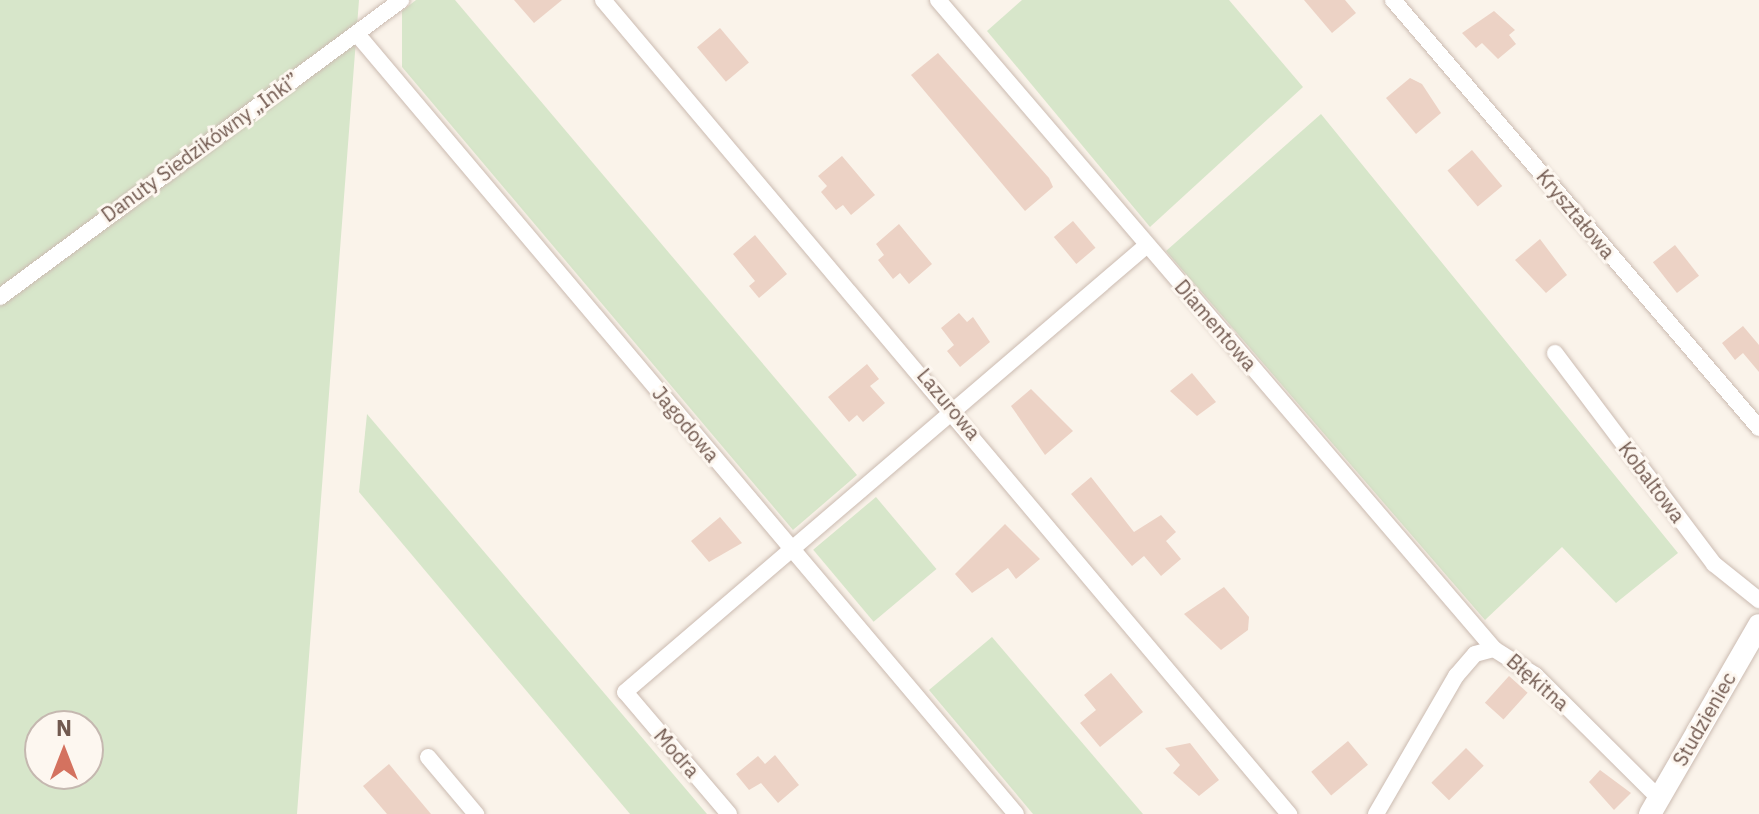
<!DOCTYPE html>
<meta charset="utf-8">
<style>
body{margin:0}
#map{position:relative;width:1759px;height:814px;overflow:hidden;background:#faf3ea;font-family:"IBM Plex Sans",sans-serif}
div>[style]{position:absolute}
.green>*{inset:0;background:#d7e6ca;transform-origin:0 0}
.building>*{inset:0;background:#ecd2c5;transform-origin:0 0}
.roads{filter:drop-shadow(0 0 2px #cbbbb1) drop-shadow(0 0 2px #cbbbb1)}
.minor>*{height:16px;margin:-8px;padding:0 8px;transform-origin:8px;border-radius:8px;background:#fff}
.tertiary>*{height:22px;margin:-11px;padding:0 11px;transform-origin:11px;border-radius:11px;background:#fff}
span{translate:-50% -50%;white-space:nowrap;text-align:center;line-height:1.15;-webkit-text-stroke:6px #fdf7f0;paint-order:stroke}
.street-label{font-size:20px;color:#725a50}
.north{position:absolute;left:24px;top:710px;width:80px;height:80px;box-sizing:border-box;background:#fdf7f0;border:2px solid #c5b8b0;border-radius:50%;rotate:0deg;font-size:22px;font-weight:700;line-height:32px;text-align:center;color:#725a50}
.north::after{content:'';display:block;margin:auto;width:28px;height:36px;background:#d4725f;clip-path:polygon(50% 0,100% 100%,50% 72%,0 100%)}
</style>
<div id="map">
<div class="green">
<div style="clip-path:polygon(evenodd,0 0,359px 0,297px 814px,0 814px,0 0,40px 726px,88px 726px,88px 774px,40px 774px,40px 726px)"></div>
<div style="clip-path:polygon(416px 0,455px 0,857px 475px,793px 530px,402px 67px,402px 11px)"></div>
<div style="clip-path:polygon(1022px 0,1229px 0,1303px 87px,1150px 227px,987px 31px)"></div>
<div style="clip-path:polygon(1321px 114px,1678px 553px,1616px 603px,1562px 547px,1485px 620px,1166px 251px)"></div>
<div style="clip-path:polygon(367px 414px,707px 814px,630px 814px,359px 492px)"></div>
<div style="left:876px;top:497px;width:94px;height:82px;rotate:50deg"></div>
<div style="clip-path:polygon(992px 637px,1143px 814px,1033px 814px,929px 690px)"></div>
</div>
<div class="building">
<div style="clip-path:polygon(514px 0,562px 0,534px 23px)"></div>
<div style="clip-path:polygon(1304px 0,1345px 0,1356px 13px,1332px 33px)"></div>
<div style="clip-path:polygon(1494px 11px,1515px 30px,1509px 35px,1516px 44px,1498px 59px,1482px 43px,1476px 48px,1462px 33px)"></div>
<div style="left:720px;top:28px;width:45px;height:30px;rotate:50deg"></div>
<div style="clip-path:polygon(938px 53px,1049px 178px,1053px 187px,1025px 211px,911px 75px)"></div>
<div style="clip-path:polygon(1410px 78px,1422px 84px,1441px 113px,1416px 134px,1386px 98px)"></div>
<div style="left:1472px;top:150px;width:47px;height:32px;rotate:50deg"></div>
<div style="clip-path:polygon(842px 156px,875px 195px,851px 215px,843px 205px,836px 210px,821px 192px,827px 186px,818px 176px)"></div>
<div style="left:1073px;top:221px;width:35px;height:25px;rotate:50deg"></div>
<div style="clip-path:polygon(899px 224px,932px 264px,909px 284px,900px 273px,893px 279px,878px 260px,884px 255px,876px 244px)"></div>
<div style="clip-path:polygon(755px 235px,787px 274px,759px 298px,749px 286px,755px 281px,733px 254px)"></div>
<div style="clip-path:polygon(1540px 239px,1567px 275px,1546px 293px,1515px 260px)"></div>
<div style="left:1675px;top:245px;width:39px;height:28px;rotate:52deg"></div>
<div style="clip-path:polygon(959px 313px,967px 322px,973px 317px,990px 342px,960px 367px,947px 351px,954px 345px,941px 328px)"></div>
<div style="clip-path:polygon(1743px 326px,1759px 345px,1759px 372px,1743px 353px,1735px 360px,1722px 343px)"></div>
<div style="clip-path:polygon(867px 364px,879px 379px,870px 386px,885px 403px,863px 422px,857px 415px,849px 422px,828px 397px)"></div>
<div style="clip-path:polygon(1192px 373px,1216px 402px,1197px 416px,1170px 391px)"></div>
<div style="clip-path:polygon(1031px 389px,1073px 431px,1045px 455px,1011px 406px)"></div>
<div style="clip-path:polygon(1091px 477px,1134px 532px,1161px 515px,1176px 532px,1166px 541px,1181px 559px,1161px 576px,1144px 556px,1132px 566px,1071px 494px)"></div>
<div style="clip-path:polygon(720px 517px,742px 543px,709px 562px,691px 541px)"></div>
<div style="clip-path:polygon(1005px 524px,1040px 559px,1016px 579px,1008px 568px,972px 593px,955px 574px)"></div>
<div style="clip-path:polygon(1224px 587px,1249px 617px,1248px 630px,1221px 650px,1184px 614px)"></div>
<div style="clip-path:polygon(1111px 673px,1143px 712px,1100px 747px,1080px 723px,1096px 710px,1084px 695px)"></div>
<div style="left:1509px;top:676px;width:25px;height:36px;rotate:42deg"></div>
<div style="left:1348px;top:741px;width:31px;height:48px;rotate:50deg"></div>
<div style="clip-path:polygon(1190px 743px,1219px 780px,1199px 796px,1173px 773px,1180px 765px,1165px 748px)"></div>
<div style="left:1466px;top:748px;width:25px;height:49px;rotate:45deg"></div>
<div style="clip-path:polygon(775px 755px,799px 785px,778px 803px,761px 783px,749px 790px,736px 774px,758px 756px,765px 764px)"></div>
<div style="clip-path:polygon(389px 764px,431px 814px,387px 814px,363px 786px)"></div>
<div style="clip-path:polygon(1600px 770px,1631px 793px,1614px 810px,1589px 782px)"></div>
</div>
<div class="roads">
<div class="minor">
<div style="left:603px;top:0;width:1065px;rotate:49.88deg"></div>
<div style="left:938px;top:0;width:855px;rotate:49.41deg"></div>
<div style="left:1393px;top:0;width:563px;rotate:49.46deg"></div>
<div style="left:357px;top:34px;width:1021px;rotate:49.81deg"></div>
<div style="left:0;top:297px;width:499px;rotate:-36.5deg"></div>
<div style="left:1555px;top:353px;width:264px;rotate:53deg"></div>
<div style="left:1714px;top:564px;width:58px;rotate:38.7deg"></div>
<div style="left:428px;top:757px;width:75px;rotate:49.9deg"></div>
<div style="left:729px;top:814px;width:160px;rotate:-130.4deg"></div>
<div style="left:625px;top:692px;width:687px;rotate:-40.57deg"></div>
<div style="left:1376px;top:814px;width:160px;rotate:-59.9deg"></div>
<div style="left:1456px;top:676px;width:29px;rotate:-49deg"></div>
<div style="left:1475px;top:654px;width:20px;rotate:-15deg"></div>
<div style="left:1494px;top:649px;width:49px;rotate:32.4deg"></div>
<div style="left:1535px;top:675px;width:175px;rotate:44.8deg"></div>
</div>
<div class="tertiary">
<div style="left:1650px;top:814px;width:218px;rotate:-60deg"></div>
</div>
</div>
<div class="street-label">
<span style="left:200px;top:147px;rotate:-36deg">Danuty Siedzikówny „Inki”</span>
<span style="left:1576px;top:214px;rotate:50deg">Kryształowa</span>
<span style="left:1216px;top:325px;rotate:49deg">Diamentowa</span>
<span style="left:949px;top:404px;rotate:50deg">Lazurowa</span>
<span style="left:686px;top:424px;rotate:50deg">Jagodowa</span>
<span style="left:1652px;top:482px;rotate:53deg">Kobaltowa</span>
<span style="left:1538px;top:682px;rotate:41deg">Błękitna</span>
<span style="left:1704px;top:719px;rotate:-60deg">Studzieniec</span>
<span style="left:677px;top:753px;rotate:49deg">Modra</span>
</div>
<div class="north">N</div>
</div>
